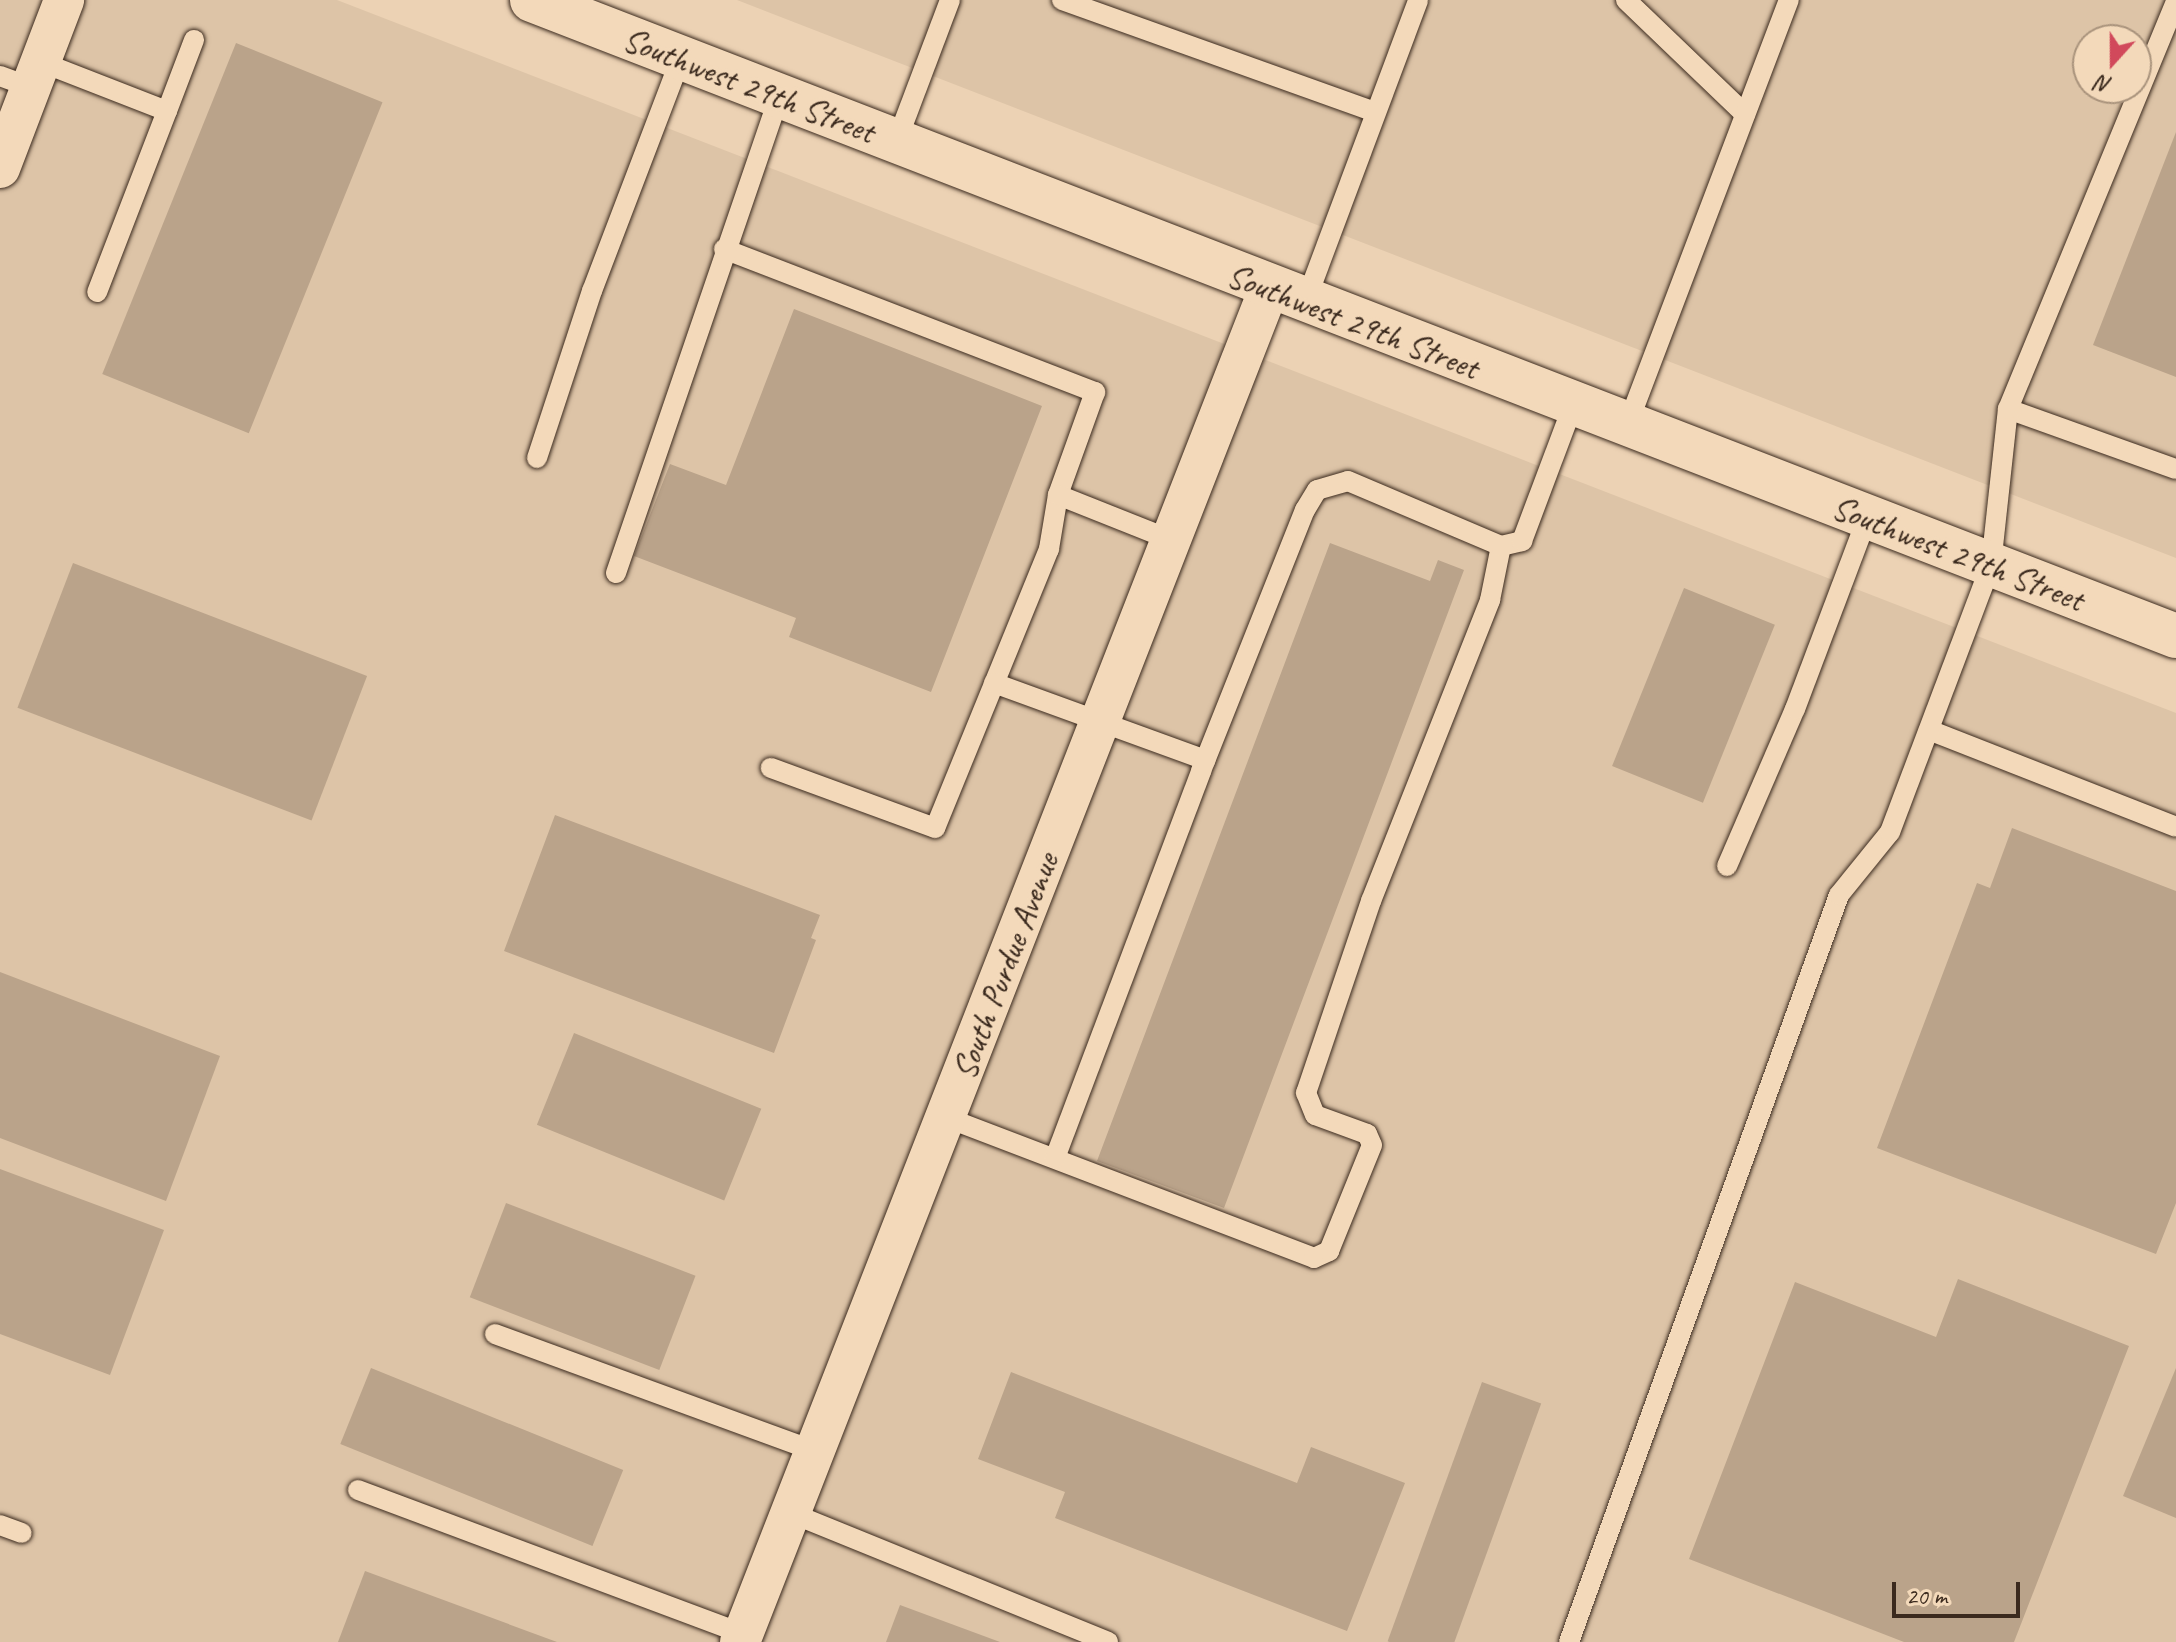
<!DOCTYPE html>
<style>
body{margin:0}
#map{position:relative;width:2176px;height:1642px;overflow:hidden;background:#ecd2b4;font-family:Caveat,sans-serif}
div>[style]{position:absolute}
.built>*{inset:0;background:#ddc4a7}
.building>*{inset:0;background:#baa38a;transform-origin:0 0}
.roads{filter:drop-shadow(0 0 2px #3b2a1e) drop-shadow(0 0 2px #3b2a1e)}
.service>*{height:20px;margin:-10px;padding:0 10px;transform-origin:10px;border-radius:10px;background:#f3d9ba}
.minor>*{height:40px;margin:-20px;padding:0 20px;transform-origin:20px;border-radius:20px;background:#f3d9ba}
.tertiary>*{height:44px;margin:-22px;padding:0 22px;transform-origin:22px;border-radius:22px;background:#f3d9ba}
span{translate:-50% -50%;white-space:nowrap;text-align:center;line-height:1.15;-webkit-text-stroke:7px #f3d9ba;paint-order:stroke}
.street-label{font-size:34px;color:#3b2a1e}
.north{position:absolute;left:2072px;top:24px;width:80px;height:80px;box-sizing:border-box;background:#f3d9ba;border:2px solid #a9937c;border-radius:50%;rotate:201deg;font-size:22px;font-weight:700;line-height:32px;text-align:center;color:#3b2a1e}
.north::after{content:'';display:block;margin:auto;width:28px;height:36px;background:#d1495b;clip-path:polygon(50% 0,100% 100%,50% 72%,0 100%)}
.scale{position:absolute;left:1892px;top:1582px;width:128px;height:36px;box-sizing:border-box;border:4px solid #3b2a1e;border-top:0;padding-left:10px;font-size:24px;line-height:28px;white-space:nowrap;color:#3b2a1e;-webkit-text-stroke:6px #f3d9ba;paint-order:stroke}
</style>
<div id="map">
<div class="built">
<div style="clip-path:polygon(0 0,337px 0,2176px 713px,2176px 1642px,0 1642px)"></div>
<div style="clip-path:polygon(evenodd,737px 0,2176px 0,2176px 558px,737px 0,2088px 40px,2136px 40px,2136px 88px,2088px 88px,2088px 40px)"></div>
</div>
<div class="building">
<div style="left:236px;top:43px;width:158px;height:357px;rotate:22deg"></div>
<div style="clip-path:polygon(2176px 132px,2176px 377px,2093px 345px)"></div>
<div style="clip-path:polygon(794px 309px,1042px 406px,931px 692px,789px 637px,796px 618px,634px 556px,670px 464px,726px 485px)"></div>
<div style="clip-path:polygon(1330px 543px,1430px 581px,1438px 560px,1464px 570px,1224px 1208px,1097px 1161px)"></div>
<div style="left:73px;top:563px;width:315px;height:155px;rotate:21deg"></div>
<div style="left:1684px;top:588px;width:98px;height:192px;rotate:22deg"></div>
<div style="clip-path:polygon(555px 815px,820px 915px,811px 938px,816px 940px,774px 1053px,504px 951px)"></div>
<div style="clip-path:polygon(2012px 828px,2176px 891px,2176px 1203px,2156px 1254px,1877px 1148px,1977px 883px,1990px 888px)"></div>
<div style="clip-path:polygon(0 972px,220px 1056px,166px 1201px,0 1138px)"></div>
<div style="left:574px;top:1033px;width:202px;height:99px;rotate:22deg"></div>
<div style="clip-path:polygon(0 1169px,164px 1230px,110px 1375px,0 1334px)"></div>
<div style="left:506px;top:1203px;width:203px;height:101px;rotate:21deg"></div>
<div style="clip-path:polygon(1958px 1279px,2129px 1346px,2014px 1642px,1904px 1642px,1689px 1559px,1795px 1282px,1936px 1337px)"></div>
<div style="left:371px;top:1368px;width:272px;height:82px;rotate:22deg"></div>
<div style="clip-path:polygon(2176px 1368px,2176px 1518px,2123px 1496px)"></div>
<div style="clip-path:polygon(1011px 1372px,1297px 1483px,1311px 1447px,1405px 1483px,1347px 1631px,1055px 1518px,1065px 1492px,978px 1459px)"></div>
<div style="left:1482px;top:1382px;width:63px;height:276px;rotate:20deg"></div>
<div style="clip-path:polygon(365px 1571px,557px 1642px,338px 1642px)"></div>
<div style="clip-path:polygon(900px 1605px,1000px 1642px,886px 1642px)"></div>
</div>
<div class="roads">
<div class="service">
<div style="left:1062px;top:0;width:331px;rotate:19.7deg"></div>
<div style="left:1626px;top:0;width:165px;rotate:43.8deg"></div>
<div style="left:41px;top:62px;width:135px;rotate:21.3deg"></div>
<div style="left:167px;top:111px;width:194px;rotate:111.1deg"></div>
<div style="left:0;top:76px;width:33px;rotate:20deg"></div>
<div style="left:167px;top:111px;width:76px;rotate:-69.2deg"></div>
<div style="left:896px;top:143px;width:153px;rotate:-69.3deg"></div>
<div style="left:724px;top:249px;width:398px;rotate:21.1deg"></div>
<div style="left:1095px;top:392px;width:109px;rotate:109.8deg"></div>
<div style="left:1058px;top:495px;width:55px;rotate:99.5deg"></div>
<div style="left:1049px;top:549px;width:301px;rotate:112.2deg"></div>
<div style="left:935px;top:828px;width:175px;rotate:-159.9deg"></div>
<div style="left:1305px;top:303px;width:323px;rotate:-69.5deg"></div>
<div style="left:2008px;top:409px;width:178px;rotate:19.7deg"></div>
<div style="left:1627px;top:426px;width:456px;rotate:-69.2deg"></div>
<div style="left:537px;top:458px;width:176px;rotate:-71.8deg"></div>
<div style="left:592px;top:291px;width:249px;rotate:-69.1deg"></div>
<div style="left:1058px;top:495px;width:122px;rotate:21.7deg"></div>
<div style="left:616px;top:573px;width:503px;rotate:-71.1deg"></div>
<div style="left:994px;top:683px;width:225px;rotate:20deg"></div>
<div style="left:1929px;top:730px;width:265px;rotate:21.4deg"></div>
<div style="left:1727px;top:866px;width:171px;rotate:-66.6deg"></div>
<div style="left:1795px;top:709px;width:204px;rotate:-69.3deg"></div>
<div style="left:945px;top:1117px;width:395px;rotate:20.9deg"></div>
<div style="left:1314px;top:1258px;width:17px;rotate:-25deg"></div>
<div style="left:1329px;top:1251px;width:114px;rotate:-67.9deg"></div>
<div style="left:1372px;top:1145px;width:12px;rotate:-114deg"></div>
<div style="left:1367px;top:1134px;width:55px;rotate:-159.9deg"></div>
<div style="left:1315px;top:1115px;width:24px;rotate:-112deg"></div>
<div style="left:1306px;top:1093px;width:203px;rotate:-71.3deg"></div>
<div style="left:1371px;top:901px;width:324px;rotate:-68.4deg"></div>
<div style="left:1490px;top:600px;width:55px;rotate:-78.5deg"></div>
<div style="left:1055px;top:1158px;width:414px;rotate:-69.3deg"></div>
<div style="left:1201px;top:771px;width:281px;rotate:-68.3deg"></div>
<div style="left:1305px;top:510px;width:23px;rotate:-59deg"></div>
<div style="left:1317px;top:490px;width:32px;rotate:-16deg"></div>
<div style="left:1348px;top:481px;width:166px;rotate:23deg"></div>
<div style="left:1501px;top:546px;width:22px;rotate:-13deg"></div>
<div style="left:1522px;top:541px;width:145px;rotate:-69.4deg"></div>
<div style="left:495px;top:1334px;width:341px;rotate:20.1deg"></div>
<div style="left:358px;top:1490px;width:411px;rotate:20.5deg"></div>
<div style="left:791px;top:1513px;width:342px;rotate:22.1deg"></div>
<div style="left:0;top:1525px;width:23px;rotate:20deg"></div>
<div style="left:1569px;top:1642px;width:794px;rotate:-70.13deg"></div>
<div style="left:1839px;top:895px;width:81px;rotate:-51deg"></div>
<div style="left:1890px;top:832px;width:285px;rotate:-69.3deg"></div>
<div style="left:1991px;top:565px;width:157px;rotate:-83.8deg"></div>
<div style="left:2008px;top:409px;width:441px;rotate:-67.6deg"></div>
</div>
<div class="minor">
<div style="left:0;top:168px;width:180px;rotate:-69.1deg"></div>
<div style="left:740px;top:1642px;width:1453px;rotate:-68.65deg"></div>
</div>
<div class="tertiary">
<div style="left:532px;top:0;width:1763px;rotate:21.15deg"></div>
</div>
</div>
<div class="street-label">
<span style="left:749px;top:85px;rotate:21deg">Southwest 29th Street</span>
<span style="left:1353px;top:321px;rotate:21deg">Southwest 29th Street</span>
<span style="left:1958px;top:553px;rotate:21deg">Southwest 29th Street</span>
<span style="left:1005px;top:966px;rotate:-69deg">South Purdue Avenue</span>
</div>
<div class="north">N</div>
<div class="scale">20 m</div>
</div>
